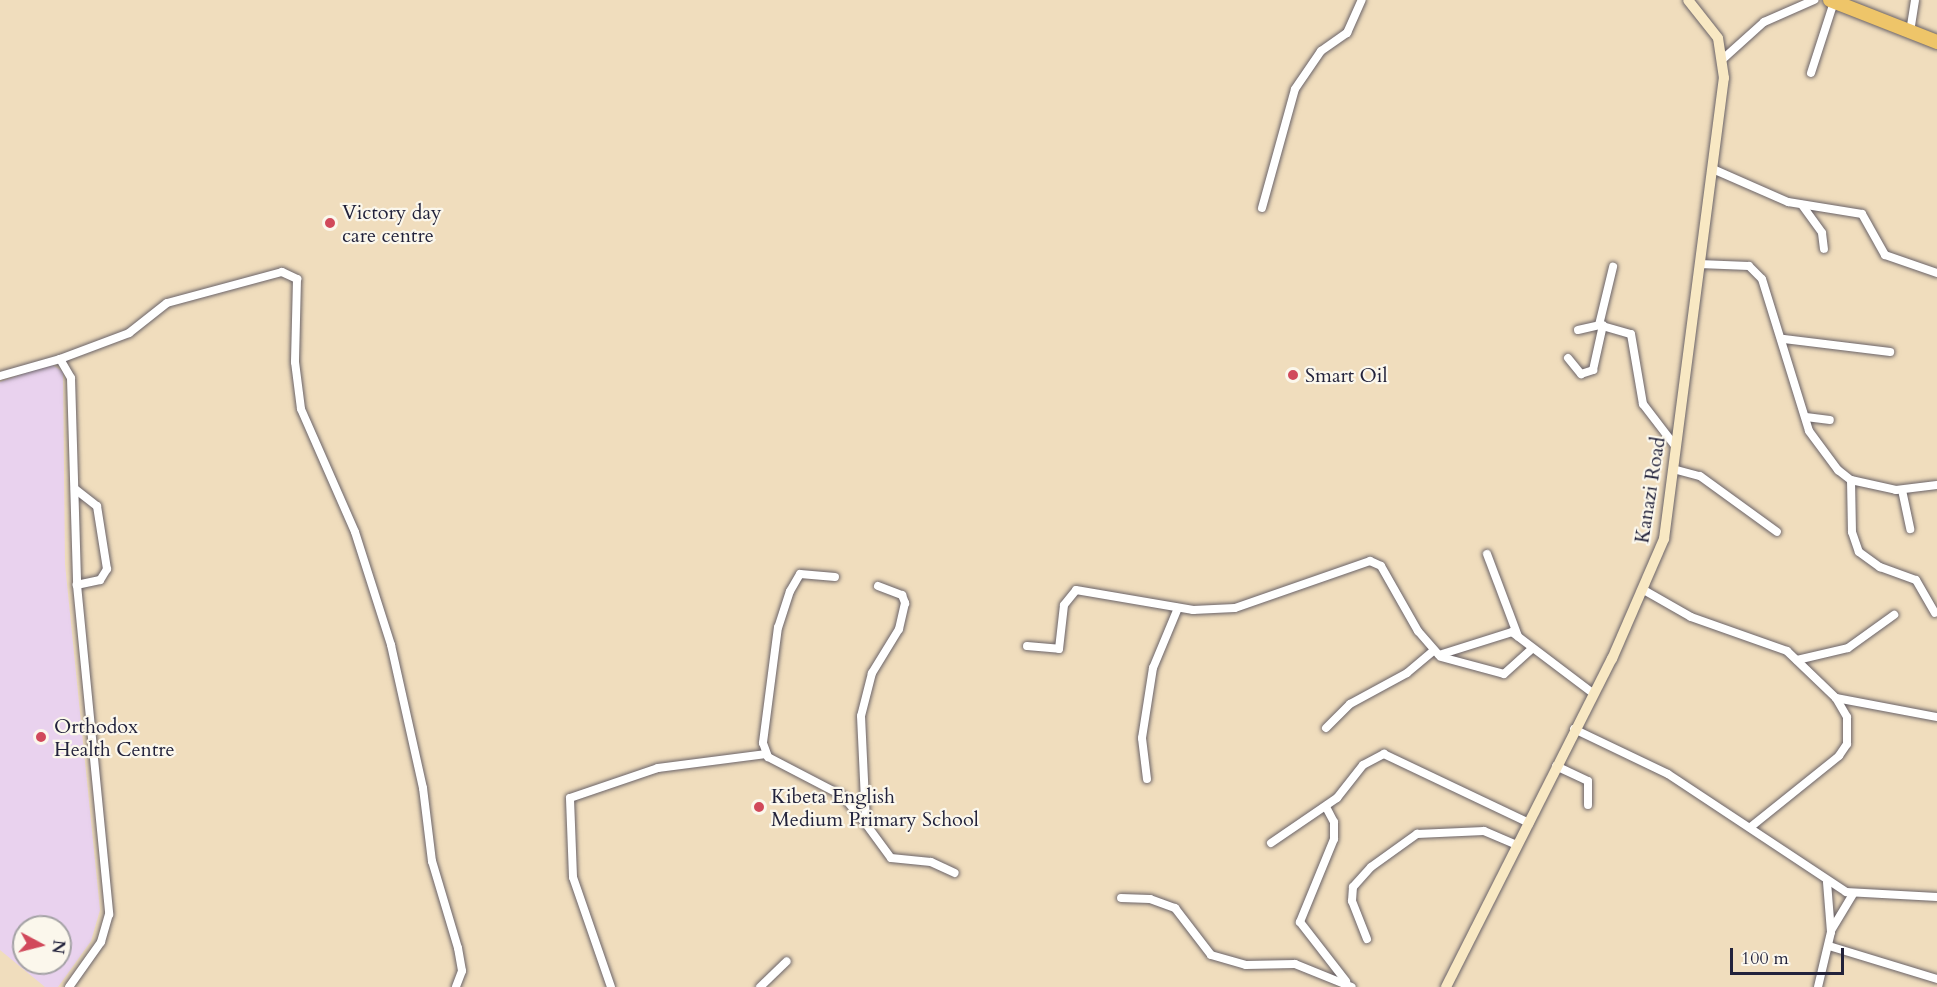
<!DOCTYPE html>
<style>
body{margin:0}
#map{position:relative;width:1937px;height:987px;overflow:hidden;background:#f0ddbd;font-family:Cardo,serif}
div>[style]{position:absolute}
.built>*{inset:0;background:#e9d2ee}
.roads{filter:drop-shadow(0 0 2px #6a6368) drop-shadow(0 0 2px #6a6368)}
.minor>*{height:8px;margin:-4px;padding:0 4px;transform-origin:4px;border-radius:4px;background:#fff}
.secondary>*{height:10px;margin:-5px;padding:0 5px;transform-origin:5px;border-radius:5px;background:#f8e8c3}
.trunk>*{height:14px;margin:-7px;padding:0 7px;transform-origin:7px;border-radius:7px;background:#eec569}
.dots>*{width:16px;height:16px;translate:-50% -50%;box-sizing:border-box;border:3px solid #fbf7ec;border-radius:50%}
span{translate:-50% -50%;white-space:nowrap;text-align:center;line-height:1.15;-webkit-text-stroke:4.5px #fbf7ec;paint-order:stroke}
.poi-label{font-size:20px;color:#22223b}
.left{translate:0 -50%;text-align:left}
.street-label{font-size:20px;color:#22223b}
.north{position:absolute;left:12px;top:915px;width:60px;height:60px;box-sizing:border-box;background:#fbf7ec;border:2px solid #a4a2a5;border-radius:50%;rotate:97deg;font-size:16px;font-weight:700;line-height:24px;text-align:center;color:#22223b}
.north::after{content:'';display:block;margin:auto;width:21px;height:27px;background:#d1495b;clip-path:polygon(50% 0,100% 100%,50% 72%,0 100%)}
.scale{position:absolute;left:1730px;top:948px;width:114px;height:27px;box-sizing:border-box;border:3px solid #22223b;border-top:0;padding-left:8px;font-size:18px;line-height:21px;white-space:nowrap;color:#22223b;-webkit-text-stroke:4px #fbf7ec;paint-order:stroke}
</style>
<div id="map">
<div class="built">
<div style="clip-path:polygon(evenodd,51px 364px,63px 372px,65px 564px,100px 910px,91px 941px,58px 987px,45px 987px,0 950px,0 382px,51px 364px,24px 927px,60px 927px,60px 963px,24px 963px,24px 927px)"></div>
</div>
<div class="roads">
<div class="minor">
<div style="left:1910px;top:32px;width:32px;rotate:-81deg"></div>
<div style="left:1724px;top:58px;width:54px;rotate:-42deg"></div>
<div style="left:1764px;top:22px;width:55px;rotate:-23.7deg"></div>
<div style="left:1811px;top:73px;width:75px;rotate:-72.1deg"></div>
<div style="left:1715px;top:170px;width:80px;rotate:23.7deg"></div>
<div style="left:1788px;top:202px;width:75px;rotate:9.2deg"></div>
<div style="left:1862px;top:214px;width:47px;rotate:60.7deg"></div>
<div style="left:1885px;top:255px;width:55px;rotate:19.1deg"></div>
<div style="left:1802px;top:205px;width:34px;rotate:54deg"></div>
<div style="left:1822px;top:233px;width:16px;rotate:83deg"></div>
<div style="left:1262px;top:208px;width:123px;rotate:-74.5deg"></div>
<div style="left:1295px;top:89px;width:46px;rotate:-55.6deg"></div>
<div style="left:1321px;top:51px;width:32px;rotate:-35deg"></div>
<div style="left:1347px;top:33px;width:36px;rotate:-66deg"></div>
<div style="left:1699px;top:264px;width:50px;rotate:2.3deg"></div>
<div style="left:1749px;top:266px;width:18px;rotate:45deg"></div>
<div style="left:1762px;top:279px;width:159px;rotate:72.8deg"></div>
<div style="left:1809px;top:431px;width:49px;rotate:53.4deg"></div>
<div style="left:1838px;top:470px;width:16px;rotate:38deg"></div>
<div style="left:1851px;top:480px;width:46px;rotate:12.5deg"></div>
<div style="left:1896px;top:490px;width:41px;rotate:-7deg"></div>
<div style="left:1599px;top:325px;width:60px;rotate:-76.4deg"></div>
<div style="left:1578px;top:330px;width:22px;rotate:-13deg"></div>
<div style="left:1599px;top:325px;width:33px;rotate:16deg"></div>
<div style="left:1631px;top:334px;width:71px;rotate:80.3deg"></div>
<div style="left:1643px;top:404px;width:54px;rotate:52.5deg"></div>
<div style="left:1784px;top:339px;width:107px;rotate:7deg"></div>
<div style="left:1568px;top:358px;width:21px;rotate:51deg"></div>
<div style="left:1581px;top:374px;width:13px;rotate:-18deg"></div>
<div style="left:1593px;top:370px;width:46px;rotate:-77.5deg"></div>
<div style="left:60px;top:359px;width:74px;rotate:-20.6deg"></div>
<div style="left:129px;top:333px;width:48px;rotate:-38.3deg"></div>
<div style="left:167px;top:303px;width:119px;rotate:-15.1deg"></div>
<div style="left:282px;top:272px;width:17px;rotate:25deg"></div>
<div style="left:297px;top:279px;width:83px;rotate:91.4deg"></div>
<div style="left:295px;top:362px;width:47px;rotate:82.7deg"></div>
<div style="left:301px;top:409px;width:134px;rotate:66.3deg"></div>
<div style="left:355px;top:532px;width:119px;rotate:72.3deg"></div>
<div style="left:391px;top:645px;width:147px;rotate:77.4deg"></div>
<div style="left:423px;top:788px;width:74px;rotate:83deg"></div>
<div style="left:432px;top:861px;width:91px;rotate:73.4deg"></div>
<div style="left:458px;top:948px;width:23px;rotate:80deg"></div>
<div style="left:462px;top:971px;width:17px;rotate:111deg"></div>
<div style="left:0;top:376px;width:62px;rotate:-15.8deg"></div>
<div style="left:60px;top:359px;width:22px;rotate:60deg"></div>
<div style="left:71px;top:378px;width:207px;rotate:88.3deg"></div>
<div style="left:77px;top:585px;width:331px;rotate:84.4deg"></div>
<div style="left:109px;top:914px;width:29px;rotate:106deg"></div>
<div style="left:101px;top:942px;width:55px;rotate:125.4deg"></div>
<div style="left:1806px;top:417px;width:24px;rotate:7deg"></div>
<div style="left:1673px;top:469px;width:28px;rotate:15deg"></div>
<div style="left:1700px;top:476px;width:95px;rotate:36deg"></div>
<div style="left:1851px;top:480px;width:52px;rotate:88.9deg"></div>
<div style="left:1852px;top:532px;width:21px;rotate:71deg"></div>
<div style="left:1859px;top:552px;width:26px;rotate:36deg"></div>
<div style="left:1880px;top:567px;width:38px;rotate:20deg"></div>
<div style="left:1916px;top:580px;width:38px;rotate:60deg"></div>
<div style="left:75px;top:489px;width:28px;rotate:38deg"></div>
<div style="left:97px;top:506px;width:64px;rotate:81deg"></div>
<div style="left:107px;top:569px;width:13px;rotate:122deg"></div>
<div style="left:100px;top:580px;width:24px;rotate:168deg"></div>
<div style="left:1902px;top:490px;width:40px;rotate:78deg"></div>
<div style="left:1487px;top:554px;width:88px;rotate:69.3deg"></div>
<div style="left:835px;top:577px;width:35px;rotate:-175deg"></div>
<div style="left:800px;top:574px;width:20px;rotate:120deg"></div>
<div style="left:790px;top:591px;width:38px;rotate:108deg"></div>
<div style="left:778px;top:627px;width:117px;rotate:97.4deg"></div>
<div style="left:763px;top:743px;width:15px;rotate:70deg"></div>
<div style="left:768px;top:757px;width:85px;rotate:27.5deg"></div>
<div style="left:843px;top:796px;width:33px;rotate:51deg"></div>
<div style="left:878px;top:586px;width:26px;rotate:21deg"></div>
<div style="left:902px;top:595px;width:9px;rotate:69deg"></div>
<div style="left:905px;top:603px;width:27px;rotate:103deg"></div>
<div style="left:899px;top:629px;width:52px;rotate:121.5deg"></div>
<div style="left:872px;top:673px;width:44px;rotate:104.3deg"></div>
<div style="left:861px;top:716px;width:108px;rotate:87.3deg"></div>
<div style="left:866px;top:824px;width:42px;rotate:53.7deg"></div>
<div style="left:891px;top:858px;width:40px;rotate:5.7deg"></div>
<div style="left:931px;top:862px;width:26px;rotate:25deg"></div>
<div style="left:1642px;top:589px;width:56px;rotate:29.7deg"></div>
<div style="left:1691px;top:617px;width:102px;rotate:19.5deg"></div>
<div style="left:1787px;top:651px;width:68px;rotate:43.8deg"></div>
<div style="left:1836px;top:698px;width:22px;rotate:60deg"></div>
<div style="left:1847px;top:717px;width:27px;rotate:90deg"></div>
<div style="left:1847px;top:744px;width:14px;rotate:124deg"></div>
<div style="left:1839px;top:756px;width:112px;rotate:141.2deg"></div>
<div style="left:1027px;top:646px;width:32px;rotate:5deg"></div>
<div style="left:1059px;top:649px;width:44px;rotate:-83.5deg"></div>
<div style="left:1064px;top:605px;width:19px;rotate:-51deg"></div>
<div style="left:1076px;top:590px;width:119px;rotate:9.7deg"></div>
<div style="left:1193px;top:610px;width:42px;rotate:-2.7deg"></div>
<div style="left:1235px;top:608px;width:143px;rotate:-19.2deg"></div>
<div style="left:1370px;top:561px;width:12px;rotate:24deg"></div>
<div style="left:1381px;top:566px;width:75px;rotate:60.4deg"></div>
<div style="left:1418px;top:631px;width:32px;rotate:49deg"></div>
<div style="left:1439px;top:655px;width:77px;rotate:-17.5deg"></div>
<div style="left:1512px;top:632px;width:103px;rotate:37.1deg"></div>
<div style="left:1441px;top:657px;width:65px;rotate:15.1deg"></div>
<div style="left:1504px;top:674px;width:38px;rotate:-42deg"></div>
<div style="left:1797px;top:660px;width:52px;rotate:-13.2deg"></div>
<div style="left:1848px;top:648px;width:57px;rotate:-35.7deg"></div>
<div style="left:1836px;top:698px;width:103px;rotate:10.7deg"></div>
<div style="left:1326px;top:728px;width:34px;rotate:-45deg"></div>
<div style="left:1350px;top:704px;width:65px;rotate:-28.5deg"></div>
<div style="left:1407px;top:673px;width:34px;rotate:-40deg"></div>
<div style="left:1574px;top:729px;width:104px;rotate:25.6deg"></div>
<div style="left:1668px;top:774px;width:214px;rotate:33.5deg"></div>
<div style="left:1846px;top:892px;width:91px;rotate:3.1deg"></div>
<div style="left:1556px;top:766px;width:35px;rotate:25deg"></div>
<div style="left:1588px;top:781px;width:24px;rotate:90deg"></div>
<div style="left:1147px;top:779px;width:41px;rotate:-97deg"></div>
<div style="left:1142px;top:738px;width:71px;rotate:-81.1deg"></div>
<div style="left:1153px;top:668px;width:65px;rotate:-67.4deg"></div>
<div style="left:1326px;top:807px;width:17px;rotate:62deg"></div>
<div style="left:1334px;top:822px;width:17px;rotate:90deg"></div>
<div style="left:1334px;top:839px;width:90px;rotate:112.3deg"></div>
<div style="left:1300px;top:922px;width:75px;rotate:52.1deg"></div>
<div style="left:1271px;top:843px;width:80px;rotate:-34.3deg"></div>
<div style="left:1337px;top:798px;width:42px;rotate:-51.8deg"></div>
<div style="left:1363px;top:765px;width:24px;rotate:-28deg"></div>
<div style="left:1384px;top:754px;width:161px;rotate:25.4deg"></div>
<div style="left:1121px;top:898px;width:29px;rotate:2deg"></div>
<div style="left:1150px;top:899px;width:27px;rotate:20deg"></div>
<div style="left:1175px;top:908px;width:59px;rotate:52.5deg"></div>
<div style="left:1211px;top:955px;width:36px;rotate:16deg"></div>
<div style="left:1246px;top:965px;width:49px;rotate:-1.2deg"></div>
<div style="left:1295px;top:964px;width:61px;rotate:22deg"></div>
<div style="left:1832px;top:929px;width:41px;rotate:-59deg"></div>
<div style="left:1367px;top:939px;width:41px;rotate:-111.5deg"></div>
<div style="left:1352px;top:901px;width:14px;rotate:-86deg"></div>
<div style="left:1353px;top:887px;width:27px;rotate:-48deg"></div>
<div style="left:1371px;top:867px;width:57px;rotate:-35.7deg"></div>
<div style="left:1417px;top:834px;width:67px;rotate:-2.6deg"></div>
<div style="left:1484px;top:831px;width:36px;rotate:23deg"></div>
<div style="left:1829px;top:946px;width:113px;rotate:17deg"></div>
<div style="left:611px;top:987px;width:116px;rotate:-109.1deg"></div>
<div style="left:573px;top:877px;width:79px;rotate:-92.2deg"></div>
<div style="left:570px;top:798px;width:93px;rotate:-18.8deg"></div>
<div style="left:658px;top:768px;width:109px;rotate:-7.4deg"></div>
<div style="left:760px;top:987px;width:37px;rotate:-44deg"></div>
<div style="left:1818px;top:987px;width:57px;rotate:-76.7deg"></div>
<div style="left:1831px;top:932px;width:50px;rotate:-94.6deg"></div>
</div>
<div class="secondary">
<div style="left:1446px;top:987px;width:368px;rotate:-63.2deg"></div>
<div style="left:1612px;top:659px;width:131px;rotate:-66.6deg"></div>
<div style="left:1664px;top:539px;width:465px;rotate:-82.6deg"></div>
<div style="left:1724px;top:78px;width:40px;rotate:-98.5deg"></div>
<div style="left:1718px;top:38px;width:48px;rotate:-128.3deg"></div>
</div>
<div class="trunk">
<div style="left:1830px;top:0;width:115px;rotate:21.4deg"></div>
</div>
</div>
<div class="dots">
<div style="left:330px;top:223px;background:#d1495b"></div>
<div style="left:1293px;top:375px;background:#d1495b"></div>
<div style="left:41px;top:737px;background:#d1495b"></div>
<div style="left:759px;top:807px;background:#d1495b"></div>
</div>
<div class="poi-label">
<span class="left" style="left:342px;top:224px">Victory day<br>care centre</span>
<span class="left" style="left:1305px;top:375px">Smart Oil</span>
<span class="left" style="left:54px;top:738px">Orthodox<br>Health Centre</span>
<span class="left" style="left:771px;top:808px">Kibeta English<br>Medium Primary School</span>
</div>
<div class="street-label">
<span style="left:1650px;top:490px;rotate:-81deg">Kanazi Road</span>
</div>
<div class="north">N</div>
<div class="scale">100 m</div>
</div>
